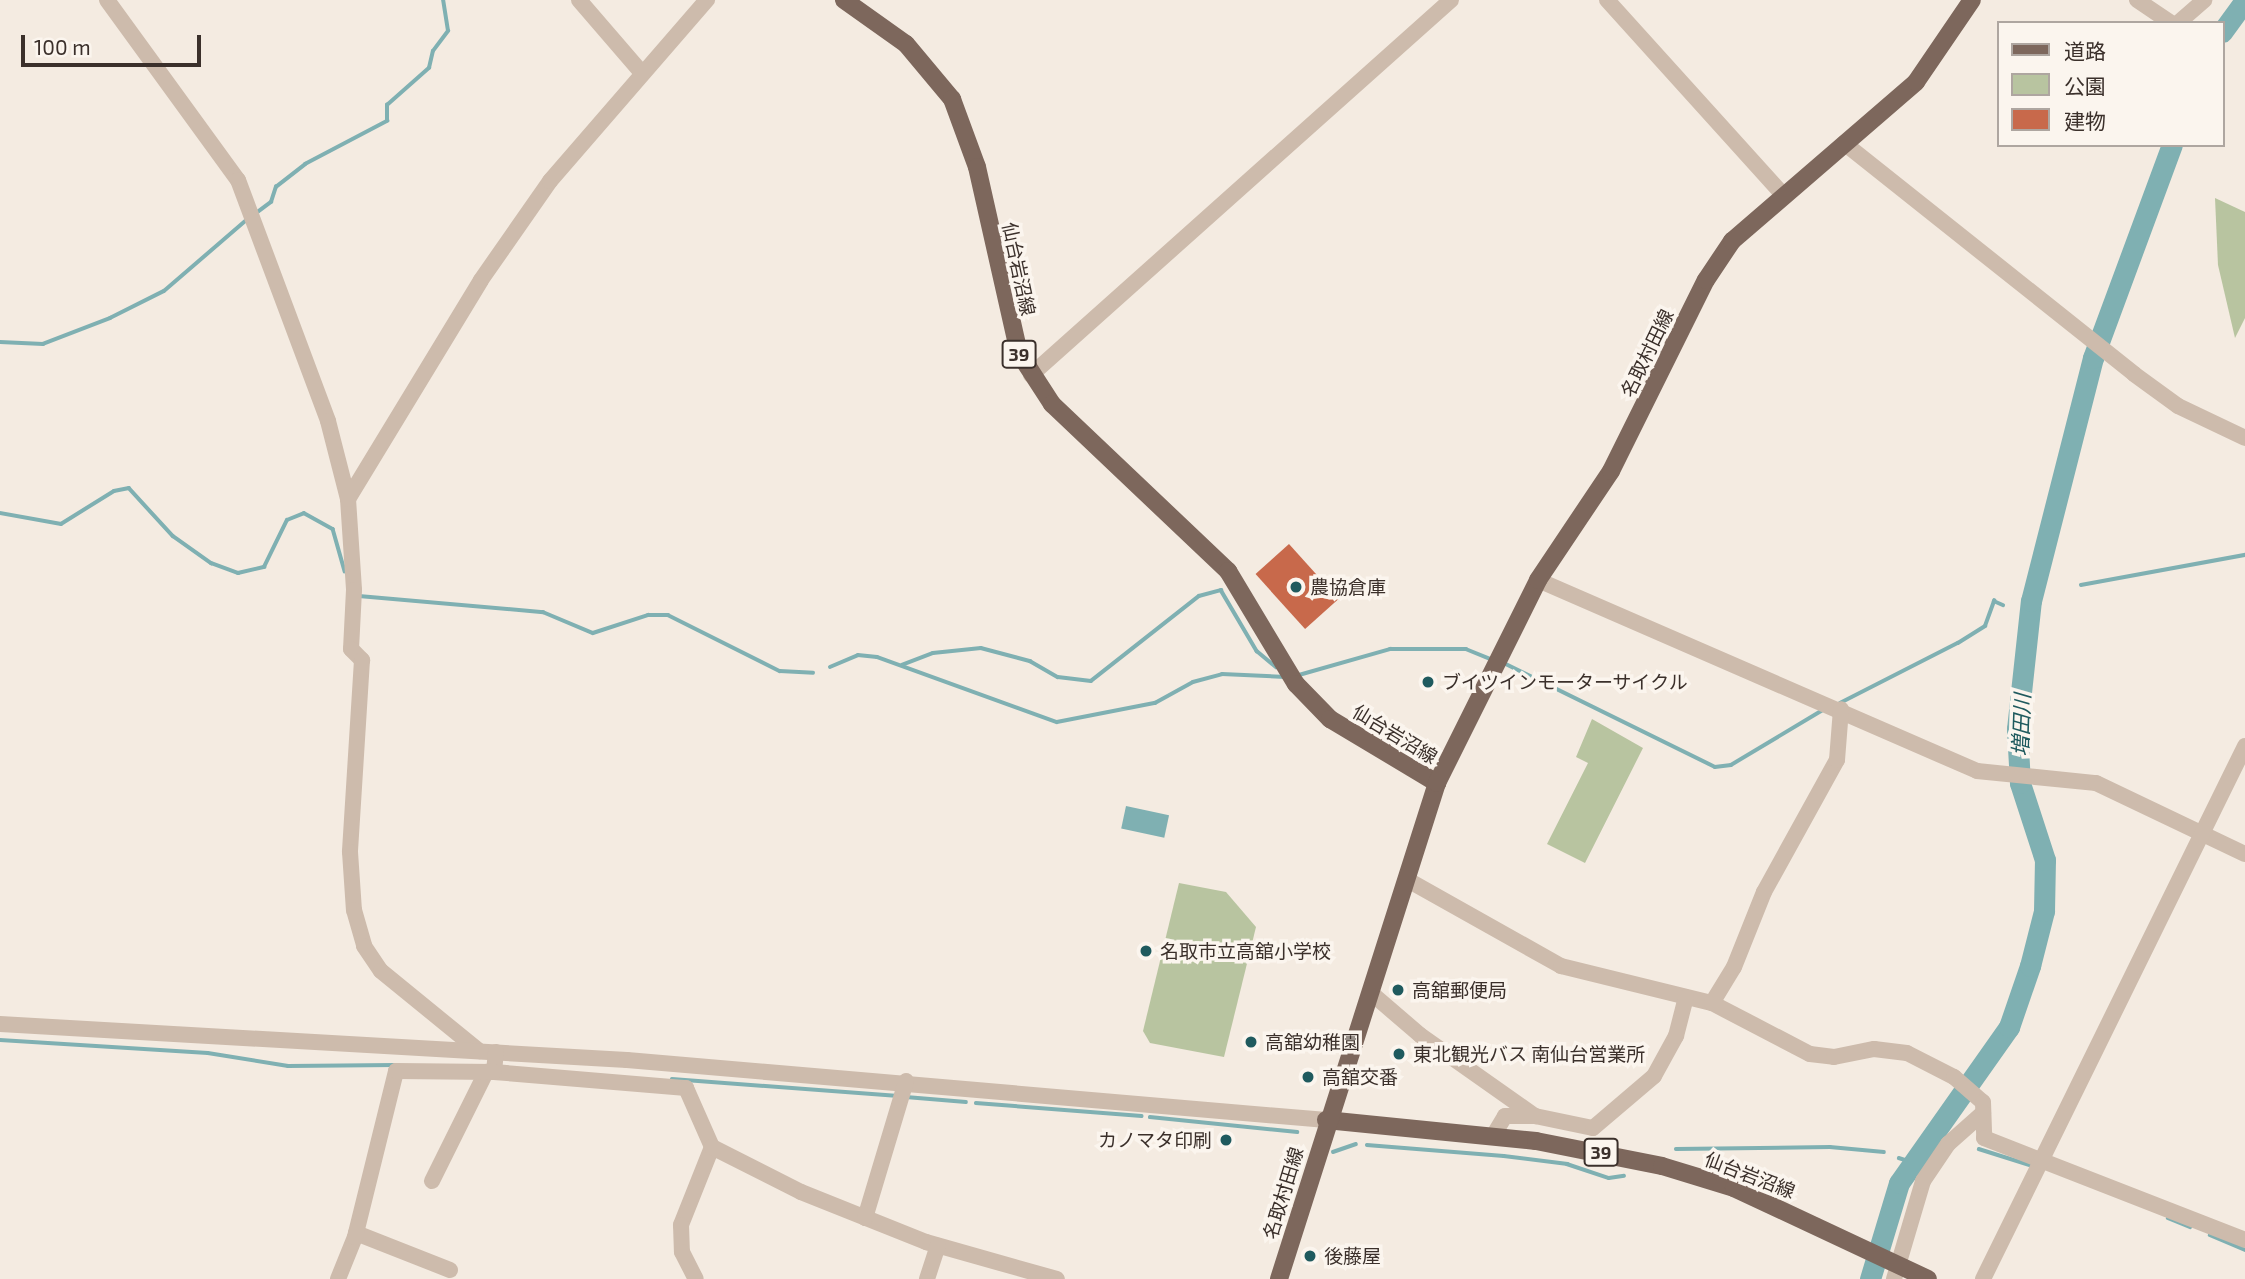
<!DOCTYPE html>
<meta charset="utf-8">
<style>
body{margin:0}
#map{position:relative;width:2245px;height:1279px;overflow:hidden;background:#f4ebe1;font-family:"Exo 2","Noto Sans JP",sans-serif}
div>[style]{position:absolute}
.green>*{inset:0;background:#b8c4a0}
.water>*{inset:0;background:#7fb0b2;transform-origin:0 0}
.stream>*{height:3.5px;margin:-1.75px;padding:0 1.75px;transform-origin:1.75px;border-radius:1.75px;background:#7fb0b2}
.river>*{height:21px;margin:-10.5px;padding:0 10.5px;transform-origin:10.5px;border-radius:10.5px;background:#7fb0b2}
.building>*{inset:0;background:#c8694b;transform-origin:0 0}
.minor>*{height:16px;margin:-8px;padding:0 8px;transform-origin:8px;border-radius:8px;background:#cdbbac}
.major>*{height:18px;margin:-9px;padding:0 9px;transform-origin:9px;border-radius:9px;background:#7d675c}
.dots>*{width:19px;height:19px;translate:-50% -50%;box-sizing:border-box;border:4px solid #fbf5ee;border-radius:50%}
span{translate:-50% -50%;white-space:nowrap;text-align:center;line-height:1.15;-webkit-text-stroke:7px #fbf5ee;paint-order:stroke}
.shield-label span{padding:2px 5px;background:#fbf5ee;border:2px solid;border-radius:5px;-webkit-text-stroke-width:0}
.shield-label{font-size:18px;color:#3b302b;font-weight:700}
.street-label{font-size:19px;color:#3b302b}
.poi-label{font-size:19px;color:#3b302b}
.left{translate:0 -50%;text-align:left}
.right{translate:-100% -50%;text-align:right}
.water-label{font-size:21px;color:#1f5a5e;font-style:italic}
.legend{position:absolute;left:1997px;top:21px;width:228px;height:126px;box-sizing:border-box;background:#fbf5ee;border:2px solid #aea6a0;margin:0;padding:9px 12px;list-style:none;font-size:21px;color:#3b302b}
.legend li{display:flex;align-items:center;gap:14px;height:35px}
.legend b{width:35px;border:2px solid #aea6a0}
.scale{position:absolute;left:21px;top:35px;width:180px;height:32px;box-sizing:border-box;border:4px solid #3b302b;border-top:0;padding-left:9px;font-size:21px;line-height:24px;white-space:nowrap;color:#3b302b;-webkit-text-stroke:5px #fbf5ee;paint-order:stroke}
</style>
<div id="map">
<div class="green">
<div style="clip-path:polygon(2215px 198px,2245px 212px,2245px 318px,2235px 338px,2218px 265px)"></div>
<div style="clip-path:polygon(1592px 719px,1643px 748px,1585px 863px,1547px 844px,1588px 763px,1576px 757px)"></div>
<div style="clip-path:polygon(1179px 883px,1226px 892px,1256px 927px,1224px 1057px,1150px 1043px,1143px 1031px)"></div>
</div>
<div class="water">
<div style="left:1126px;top:806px;width:44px;height:23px;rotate:12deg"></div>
</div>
<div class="stream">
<div style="left:255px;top:214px;width:20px;rotate:-37deg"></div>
<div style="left:271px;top:202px;width:16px;rotate:-72deg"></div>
<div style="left:276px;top:187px;width:37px;rotate:-38deg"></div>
<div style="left:305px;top:164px;width:93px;rotate:-27.7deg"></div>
<div style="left:387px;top:121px;width:16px;rotate:-90deg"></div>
<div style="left:387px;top:105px;width:56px;rotate:-41.4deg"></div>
<div style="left:429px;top:68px;width:17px;rotate:-77deg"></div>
<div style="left:433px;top:51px;width:25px;rotate:-53deg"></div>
<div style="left:448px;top:31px;width:31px;rotate:-99deg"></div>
<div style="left:0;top:342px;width:43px;rotate:2.7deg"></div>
<div style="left:43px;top:344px;width:72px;rotate:-21.2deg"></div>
<div style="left:110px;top:318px;width:60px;rotate:-26.6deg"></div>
<div style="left:164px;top:291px;width:112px;rotate:-40.7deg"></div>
<div style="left:0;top:513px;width:62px;rotate:10.2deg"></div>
<div style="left:61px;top:524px;width:62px;rotate:-31.9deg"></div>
<div style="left:114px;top:491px;width:15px;rotate:-11deg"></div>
<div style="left:129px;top:488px;width:65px;rotate:47.5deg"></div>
<div style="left:173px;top:536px;width:47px;rotate:35.4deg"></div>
<div style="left:211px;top:563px;width:29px;rotate:20deg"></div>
<div style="left:238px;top:573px;width:27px;rotate:-13deg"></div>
<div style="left:264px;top:567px;width:52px;rotate:-63.9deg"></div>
<div style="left:287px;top:520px;width:18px;rotate:-22deg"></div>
<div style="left:304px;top:513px;width:33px;rotate:29deg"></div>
<div style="left:333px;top:529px;width:44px;rotate:74.1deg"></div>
<div style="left:2081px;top:585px;width:167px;rotate:-10.4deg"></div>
<div style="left:359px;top:596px;width:185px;rotate:5deg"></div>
<div style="left:543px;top:612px;width:54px;rotate:22.8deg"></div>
<div style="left:593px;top:633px;width:58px;rotate:-18.1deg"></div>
<div style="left:648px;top:615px;width:20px"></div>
<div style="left:668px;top:615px;width:125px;rotate:26.6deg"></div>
<div style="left:780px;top:671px;width:33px;rotate:3deg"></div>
<div style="left:1504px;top:663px;width:235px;rotate:26.2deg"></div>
<div style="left:1715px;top:767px;width:16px;rotate:-7deg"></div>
<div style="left:1731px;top:765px;width:107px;rotate:-30.9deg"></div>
<div style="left:902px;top:665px;width:33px;rotate:-21deg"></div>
<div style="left:933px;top:653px;width:48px;rotate:-5.9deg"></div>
<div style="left:981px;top:648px;width:51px;rotate:14.9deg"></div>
<div style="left:1030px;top:661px;width:32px;rotate:30deg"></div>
<div style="left:1058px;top:677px;width:33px;rotate:7deg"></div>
<div style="left:1091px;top:681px;width:137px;rotate:-38.2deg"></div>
<div style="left:1199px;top:596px;width:23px;rotate:-15deg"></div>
<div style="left:1221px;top:590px;width:71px;rotate:59.5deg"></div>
<div style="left:1257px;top:651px;width:25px;rotate:40deg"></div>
<div style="left:830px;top:667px;width:30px;rotate:-23deg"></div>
<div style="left:858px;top:655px;width:19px;rotate:6deg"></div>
<div style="left:877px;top:657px;width:191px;rotate:19.9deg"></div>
<div style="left:1057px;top:722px;width:100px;rotate:-11deg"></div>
<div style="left:1155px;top:703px;width:43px;rotate:-28.9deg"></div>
<div style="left:1193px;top:682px;width:30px;rotate:-15deg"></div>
<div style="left:1222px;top:674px;width:63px;rotate:2.7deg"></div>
<div style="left:1299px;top:675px;width:95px;rotate:-15.9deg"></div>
<div style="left:1390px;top:649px;width:76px"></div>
<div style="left:1466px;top:649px;width:29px;rotate:22deg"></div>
<div style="left:1840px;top:703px;width:132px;rotate:-27deg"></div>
<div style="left:1958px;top:643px;width:32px;rotate:-32deg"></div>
<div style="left:1985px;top:626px;width:27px;rotate:-70deg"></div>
<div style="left:1994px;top:601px;width:10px;rotate:24deg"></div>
<div style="left:0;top:1040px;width:208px;rotate:3.6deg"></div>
<div style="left:208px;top:1053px;width:81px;rotate:9.2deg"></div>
<div style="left:288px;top:1066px;width:107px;rotate:-0.5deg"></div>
<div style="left:672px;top:1079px;width:227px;rotate:4.3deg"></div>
<div style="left:906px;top:1097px;width:60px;rotate:4.8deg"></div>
<div style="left:976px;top:1103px;width:166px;rotate:4.5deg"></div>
<div style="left:1150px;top:1117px;width:148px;rotate:5.8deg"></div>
<div style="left:1367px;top:1145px;width:137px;rotate:4.6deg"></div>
<div style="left:1504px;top:1156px;width:64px;rotate:7.2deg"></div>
<div style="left:1567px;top:1164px;width:44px;rotate:18.4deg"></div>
<div style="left:1609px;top:1178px;width:15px;rotate:-8deg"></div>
<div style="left:1676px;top:1149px;width:154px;rotate:-0.7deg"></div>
<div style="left:1830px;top:1147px;width:54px;rotate:5.3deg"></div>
<div style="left:1979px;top:1149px;width:57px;rotate:17.5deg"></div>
<div style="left:1333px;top:1152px;width:24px;rotate:-19deg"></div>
<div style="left:1899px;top:1158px;width:13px;rotate:18deg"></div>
<div style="left:2168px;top:1218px;width:24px;rotate:22deg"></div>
<div style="left:2210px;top:1235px;width:38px;rotate:23deg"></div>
</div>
<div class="river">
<div style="left:2222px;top:32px;width:39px;rotate:-54deg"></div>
<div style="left:1870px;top:1279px;width:100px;rotate:-73.2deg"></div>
<div style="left:1899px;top:1183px;width:191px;rotate:-54.8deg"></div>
<div style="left:2009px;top:1027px;width:65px;rotate:-71deg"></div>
<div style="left:2030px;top:966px;width:57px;rotate:-75.7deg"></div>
<div style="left:2044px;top:911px;width:51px;rotate:-88.9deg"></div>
<div style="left:2045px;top:860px;width:81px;rotate:-108deg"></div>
<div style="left:2020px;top:783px;width:54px;rotate:-93.2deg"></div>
<div style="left:2017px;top:729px;width:129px;rotate:-83.8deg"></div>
<div style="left:2031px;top:601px;width:251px;rotate:-75.7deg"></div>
<div style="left:2093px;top:358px;width:227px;rotate:-69.7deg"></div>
</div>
<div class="building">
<div style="left:1289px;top:544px;width:74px;height:45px;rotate:48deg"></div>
</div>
<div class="minor">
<div style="left:107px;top:0;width:223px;rotate:54deg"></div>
<div style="left:238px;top:180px;width:257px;rotate:69.5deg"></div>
<div style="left:328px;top:421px;width:81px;rotate:75.6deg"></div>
<div style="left:348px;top:499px;width:91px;rotate:86.2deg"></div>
<div style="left:354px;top:590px;width:59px;rotate:92.9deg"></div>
<div style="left:351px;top:649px;width:16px;rotate:45deg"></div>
<div style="left:362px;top:660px;width:192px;rotate:93.6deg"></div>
<div style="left:350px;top:852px;width:58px;rotate:86.1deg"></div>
<div style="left:354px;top:910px;width:37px;rotate:74deg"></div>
<div style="left:364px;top:946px;width:30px;rotate:56deg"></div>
<div style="left:381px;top:971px;width:127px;rotate:39.2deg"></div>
<div style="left:579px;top:0;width:96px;rotate:49.2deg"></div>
<div style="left:1607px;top:0;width:263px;rotate:47.9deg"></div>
<div style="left:2137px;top:0;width:41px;rotate:34.1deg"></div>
<div style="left:2178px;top:23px;width:35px;rotate:-41deg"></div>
<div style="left:1844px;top:143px;width:371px;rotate:38.5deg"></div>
<div style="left:2134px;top:374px;width:54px;rotate:36deg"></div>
<div style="left:2178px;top:406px;width:74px;rotate:25.5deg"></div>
<div style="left:1031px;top:375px;width:563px;rotate:-41.76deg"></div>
<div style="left:348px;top:499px;width:256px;rotate:-58.7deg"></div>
<div style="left:481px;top:280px;width:121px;rotate:-55.1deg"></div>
<div style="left:550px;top:181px;width:240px;rotate:-49.1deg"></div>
<div style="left:1538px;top:580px;width:479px;rotate:23.5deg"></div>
<div style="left:1977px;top:771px;width:120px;rotate:5.8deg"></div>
<div style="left:2096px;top:783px;width:165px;rotate:25.5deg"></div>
<div style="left:1406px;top:879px;width:178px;rotate:29.3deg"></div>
<div style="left:1561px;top:966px;width:155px;rotate:13.8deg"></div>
<div style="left:1712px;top:1003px;width:110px;rotate:27.5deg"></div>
<div style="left:1810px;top:1054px;width:24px;rotate:7deg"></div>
<div style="left:1834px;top:1057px;width:41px;rotate:-11.3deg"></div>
<div style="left:1874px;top:1049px;width:33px;rotate:7deg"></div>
<div style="left:1907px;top:1053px;width:53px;rotate:27.1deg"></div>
<div style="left:1954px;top:1077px;width:38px;rotate:41deg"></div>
<div style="left:1983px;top:1102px;width:36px;rotate:88deg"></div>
<div style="left:1984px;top:1138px;width:280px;rotate:21.3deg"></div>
<div style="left:1370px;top:992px;width:66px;rotate:40.7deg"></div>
<div style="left:1420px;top:1035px;width:141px;rotate:35.2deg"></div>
<div style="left:1535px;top:1116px;width:59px;rotate:11.7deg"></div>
<div style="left:1593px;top:1128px;width:80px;rotate:-40.4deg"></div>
<div style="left:1654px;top:1076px;width:46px;rotate:-61.2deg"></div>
<div style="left:1676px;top:1036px;width:40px;rotate:-75.6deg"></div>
<div style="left:1712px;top:1003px;width:42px;rotate:-58.6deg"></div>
<div style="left:1734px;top:967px;width:81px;rotate:-68.2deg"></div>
<div style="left:1764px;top:892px;width:151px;rotate:-61.1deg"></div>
<div style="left:1837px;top:760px;width:51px;rotate:-85.5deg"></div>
<div style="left:0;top:1024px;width:628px;rotate:3.29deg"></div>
<div style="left:627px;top:1060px;width:702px;rotate:4.91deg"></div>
<div style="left:496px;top:1052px;width:20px;rotate:96deg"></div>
<div style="left:494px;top:1072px;width:193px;rotate:4.8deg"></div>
<div style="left:686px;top:1088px;width:64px;rotate:66.2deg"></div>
<div style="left:712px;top:1147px;width:84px;rotate:111.7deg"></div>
<div style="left:681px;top:1225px;width:27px;rotate:88deg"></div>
<div style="left:682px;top:1252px;width:30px;rotate:63deg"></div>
<div style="left:1493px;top:1136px;width:23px;rotate:-59deg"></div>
<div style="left:1505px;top:1116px;width:30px"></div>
<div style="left:712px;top:1147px;width:100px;rotate:26.8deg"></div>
<div style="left:801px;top:1192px;width:135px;rotate:21.8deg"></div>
<div style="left:926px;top:1242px;width:136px;rotate:15.8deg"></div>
<div style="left:432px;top:1181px;width:122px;rotate:-63.6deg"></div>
<div style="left:865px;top:1218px;width:143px;rotate:-73.3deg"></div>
<div style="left:356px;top:1233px;width:101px;rotate:21.5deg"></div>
<div style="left:338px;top:1279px;width:45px;rotate:-68deg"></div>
<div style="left:355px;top:1237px;width:171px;rotate:-76.1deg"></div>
<div style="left:396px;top:1071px;width:98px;rotate:0.6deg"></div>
<div style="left:927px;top:1279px;width:35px;rotate:-72deg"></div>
<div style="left:1894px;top:1279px;width:102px;rotate:-73.5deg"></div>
<div style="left:1923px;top:1181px;width:45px;rotate:-56deg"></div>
<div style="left:1948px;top:1144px;width:47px;rotate:-41.5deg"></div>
<div style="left:1983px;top:1279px;width:594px;rotate:-63.82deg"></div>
</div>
<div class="major">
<div style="left:844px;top:0;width:76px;rotate:35.4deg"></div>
<div style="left:906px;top:44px;width:72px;rotate:50.1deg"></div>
<div style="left:952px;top:99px;width:72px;rotate:69.8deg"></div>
<div style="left:977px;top:167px;width:191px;rotate:77.3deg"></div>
<div style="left:1019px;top:353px;width:61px;rotate:57.1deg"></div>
<div style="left:1052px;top:404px;width:243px;rotate:43.5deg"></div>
<div style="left:1228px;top:571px;width:132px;rotate:59deg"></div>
<div style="left:1296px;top:684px;width:49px;rotate:45.8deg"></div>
<div style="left:1330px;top:719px;width:125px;rotate:30.9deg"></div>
<div style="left:1326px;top:1120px;width:211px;rotate:5.7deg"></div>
<div style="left:1536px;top:1141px;width:128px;rotate:11.2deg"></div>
<div style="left:1662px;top:1166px;width:75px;rotate:17deg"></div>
<div style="left:1734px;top:1188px;width:214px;rotate:25.1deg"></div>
<div style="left:1279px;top:1279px;width:521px;rotate:-72.33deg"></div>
<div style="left:1437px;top:783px;width:227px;rotate:-63.5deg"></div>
<div style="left:1538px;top:580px;width:131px;rotate:-56.2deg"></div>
<div style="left:1611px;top:471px;width:213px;rotate:-63.6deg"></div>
<div style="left:1706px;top:280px;width:47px;rotate:-56.3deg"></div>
<div style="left:1732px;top:241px;width:243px;rotate:-40.8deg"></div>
<div style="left:1916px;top:82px;width:99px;rotate:-55.7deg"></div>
</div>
<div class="dots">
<div style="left:1296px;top:587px;background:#1f5a5e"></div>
<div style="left:1428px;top:682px;background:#1f5a5e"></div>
<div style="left:1146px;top:951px;background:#1f5a5e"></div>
<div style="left:1398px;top:990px;background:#1f5a5e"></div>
<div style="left:1251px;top:1042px;background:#1f5a5e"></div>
<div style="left:1399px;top:1054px;background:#1f5a5e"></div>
<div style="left:1308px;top:1077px;background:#1f5a5e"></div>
<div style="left:1226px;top:1140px;background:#1f5a5e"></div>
<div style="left:1310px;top:1256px;background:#1f5a5e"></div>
</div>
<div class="shield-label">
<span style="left:1019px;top:354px">39</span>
<span style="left:1601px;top:1152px">39</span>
</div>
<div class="street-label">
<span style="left:1019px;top:269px;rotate:78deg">仙台岩沼線</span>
<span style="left:1647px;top:353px;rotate:-64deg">名取村田線</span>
<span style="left:1395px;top:734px;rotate:31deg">仙台岩沼線</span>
<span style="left:1750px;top:1175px;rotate:21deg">仙台岩沼線</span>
<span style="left:1283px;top:1193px;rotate:-73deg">名取村田線</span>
</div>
<div class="poi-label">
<span class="left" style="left:1310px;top:587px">農協倉庫</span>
<span class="left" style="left:1442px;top:682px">ブイツインモーターサイクル</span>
<span class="left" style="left:1160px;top:951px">名取市立高舘小学校</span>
<span class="left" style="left:1412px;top:990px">高舘郵便局</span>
<span class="left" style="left:1265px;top:1042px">高舘幼稚園</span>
<span class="left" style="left:1413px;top:1054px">東北観光バス 南仙台営業所</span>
<span class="left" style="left:1322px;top:1077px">高舘交番</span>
<span class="right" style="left:1212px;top:1140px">カノマタ印刷</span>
<span class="left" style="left:1324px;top:1256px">後藤屋</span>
</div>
<div class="water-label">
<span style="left:2021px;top:725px;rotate:-88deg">増田川</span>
</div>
<ul class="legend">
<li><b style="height:9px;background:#7d675c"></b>道路</li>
<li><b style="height:19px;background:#b8c4a0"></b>公園</li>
<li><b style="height:19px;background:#c8694b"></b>建物</li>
</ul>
<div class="scale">100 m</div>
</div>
